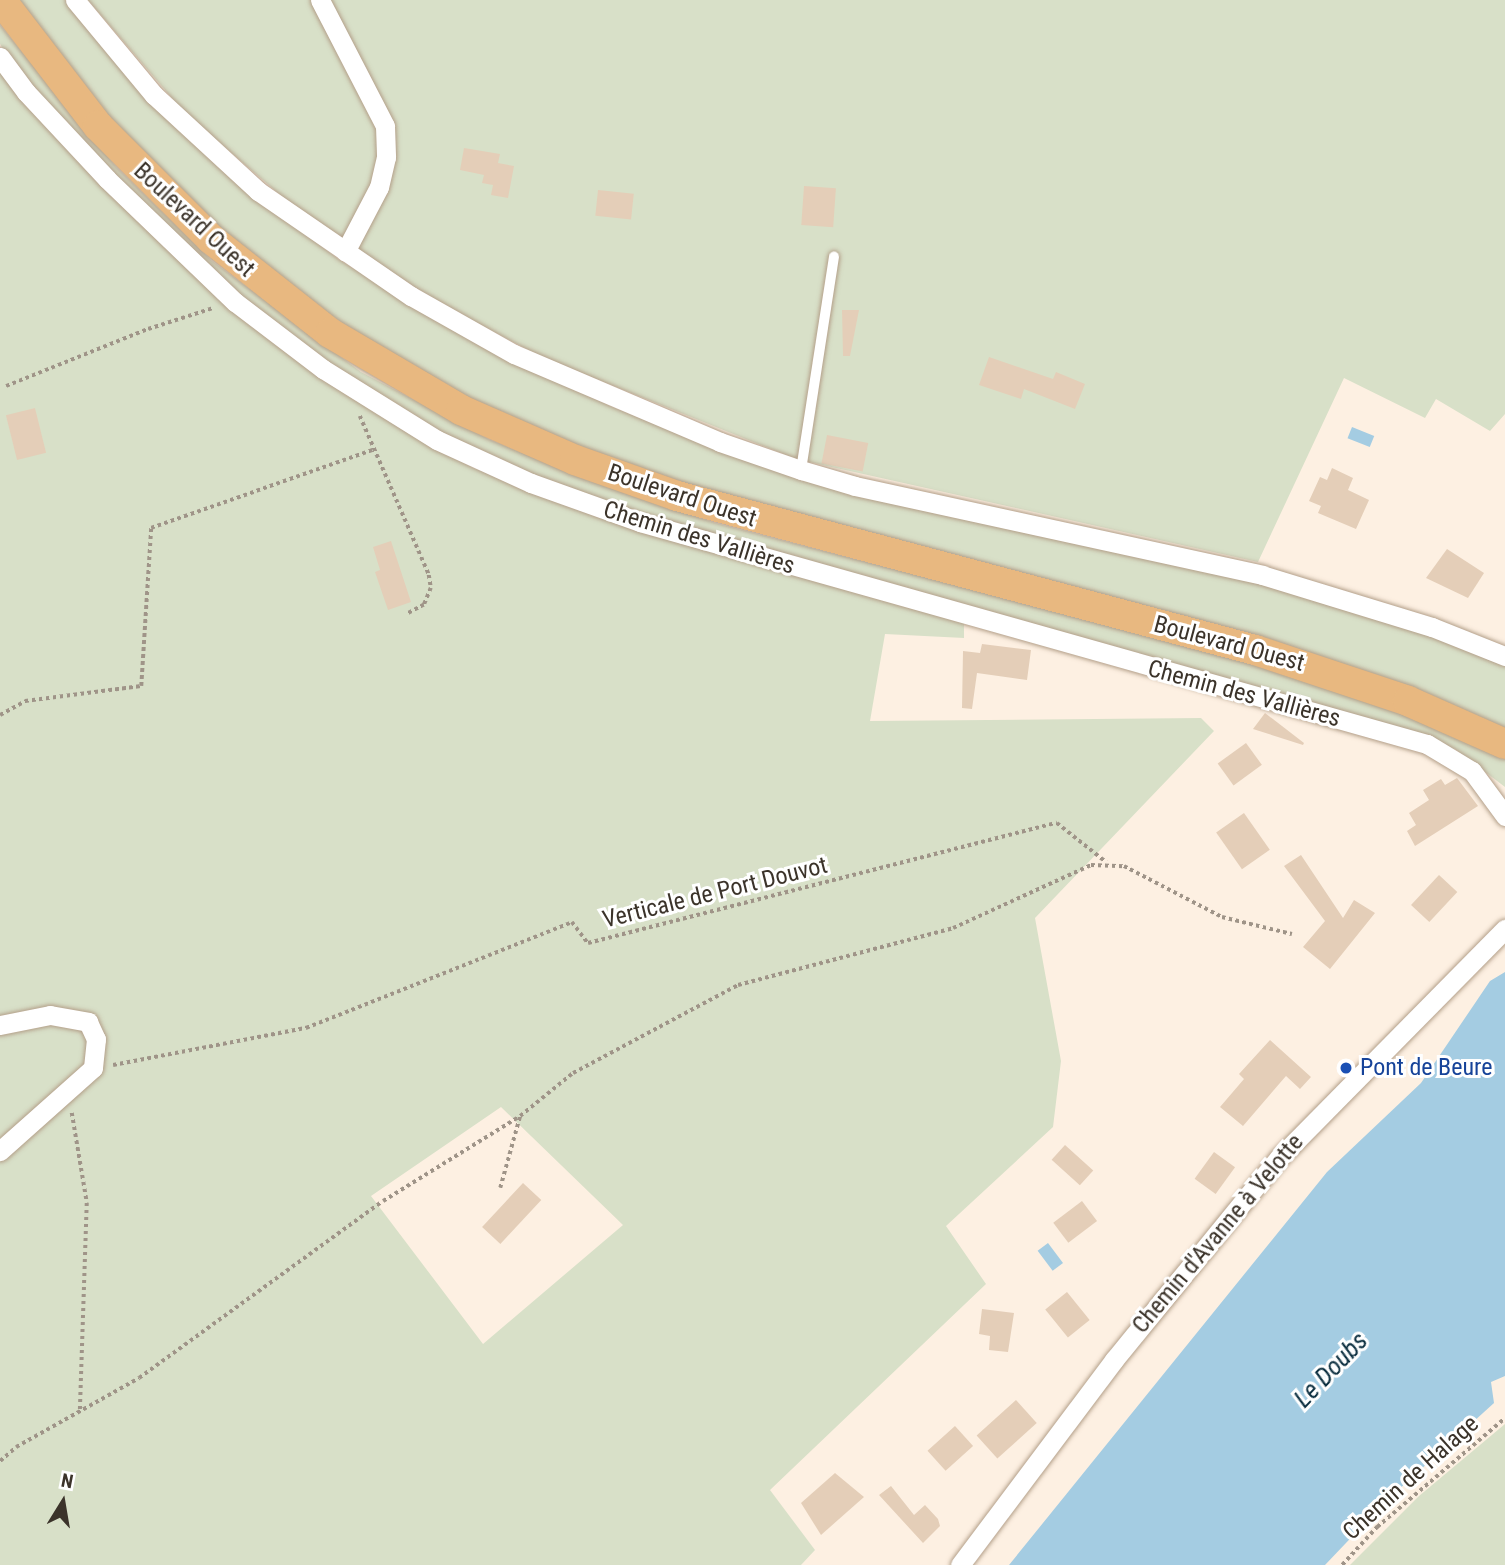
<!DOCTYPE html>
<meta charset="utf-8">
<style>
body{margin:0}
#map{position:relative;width:1505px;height:1565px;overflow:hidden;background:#fdf0e2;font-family:"Roboto Condensed",sans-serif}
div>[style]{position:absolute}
.green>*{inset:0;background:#d8e0c8}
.water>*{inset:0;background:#a4cce2;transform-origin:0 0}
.building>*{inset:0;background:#e4ceb8;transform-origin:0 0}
.path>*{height:3.5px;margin-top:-1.75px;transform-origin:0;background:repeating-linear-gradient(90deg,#9f9488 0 3.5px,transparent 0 7px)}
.roads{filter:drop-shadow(0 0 2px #b39f89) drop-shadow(0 0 2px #b39f89)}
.service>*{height:10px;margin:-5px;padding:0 5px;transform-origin:5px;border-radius:5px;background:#fff}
.minor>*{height:19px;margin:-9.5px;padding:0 9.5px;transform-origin:9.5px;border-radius:9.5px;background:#fff}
.primary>*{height:30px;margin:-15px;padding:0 15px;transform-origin:15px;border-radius:15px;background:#e8b880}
.dots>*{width:19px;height:19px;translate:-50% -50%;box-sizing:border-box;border:4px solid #fff;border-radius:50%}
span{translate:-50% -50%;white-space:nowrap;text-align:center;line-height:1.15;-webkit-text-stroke:6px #fff;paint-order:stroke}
.street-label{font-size:24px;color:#3b332a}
.transit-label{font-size:24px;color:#164399}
.left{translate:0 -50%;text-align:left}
.water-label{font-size:26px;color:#0d3041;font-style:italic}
.north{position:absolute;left:28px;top:1467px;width:70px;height:70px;-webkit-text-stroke:5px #fff;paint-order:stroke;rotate:11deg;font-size:19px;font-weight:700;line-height:28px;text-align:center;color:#3b332a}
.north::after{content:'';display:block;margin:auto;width:24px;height:32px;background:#3b332a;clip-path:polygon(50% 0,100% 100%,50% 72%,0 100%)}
</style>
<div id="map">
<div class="green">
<div style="clip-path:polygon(20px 0,65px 0,228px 176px,338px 259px,458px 333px,612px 407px,799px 480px,1254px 582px,1455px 643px,1505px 666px,1505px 730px,719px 495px,607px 458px,497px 413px,380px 349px,272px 274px,190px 202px,88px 94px)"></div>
<div style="clip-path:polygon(88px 0,1505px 0,1505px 414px,1490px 431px,1436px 399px,1425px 418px,1344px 378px,1258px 562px,796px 459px,544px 358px,439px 303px,306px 217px,184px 112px)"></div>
<div style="clip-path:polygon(0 25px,116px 167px,212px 261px,361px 372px,488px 439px,590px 481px,715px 523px,1249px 661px,1353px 694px,1505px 757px,1505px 787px,1455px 749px,580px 495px,444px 437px,325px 362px,213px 274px,87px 150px,9px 59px,0 44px)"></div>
<div style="clip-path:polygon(evenodd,0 65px,344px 393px,473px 468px,647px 533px,964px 622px,964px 638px,885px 634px,870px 721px,1201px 718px,1214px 731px,1035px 918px,1061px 1061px,1053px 1127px,946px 1226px,986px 1284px,770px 1490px,815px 1550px,801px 1565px,0 1565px,0 65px,501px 1107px,623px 1225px,483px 1344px,371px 1196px,501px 1107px)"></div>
<div style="clip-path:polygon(1505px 1424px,1505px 1565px,1350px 1565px,1419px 1496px)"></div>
</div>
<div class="water">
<div style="left:1352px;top:427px;width:24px;height:12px;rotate:22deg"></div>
<div style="clip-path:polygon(1505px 972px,1505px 1376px,1491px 1382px,1494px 1403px,1386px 1501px,1325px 1565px,1009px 1565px,1327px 1172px,1421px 1083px,1490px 981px)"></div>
<div style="left:1048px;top:1243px;width:25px;height:13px;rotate:53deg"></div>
</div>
<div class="building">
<div style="clip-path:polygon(464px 148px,500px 154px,498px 163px,514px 166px,508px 198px,491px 195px,493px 185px,482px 183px,484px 175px,460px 170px)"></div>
<div style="left:804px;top:186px;width:32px;height:39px;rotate:4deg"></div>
<div style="left:598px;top:190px;width:36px;height:26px;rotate:6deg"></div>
<div style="clip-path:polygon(842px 310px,859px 310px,850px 356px,843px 356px)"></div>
<div style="clip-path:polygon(989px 357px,1053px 379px,1056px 372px,1085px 384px,1075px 409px,1024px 389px,1021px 399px,979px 385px)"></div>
<div style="left:35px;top:408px;width:46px;height:30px;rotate:76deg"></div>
<div style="left:827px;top:435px;width:42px;height:29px;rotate:11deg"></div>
<div style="clip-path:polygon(1332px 468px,1353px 478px,1348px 490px,1369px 500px,1356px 529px,1318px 513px,1321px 506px,1309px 501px,1320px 477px,1327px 480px)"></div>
<div style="clip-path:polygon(391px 541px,411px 602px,388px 610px,375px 572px,380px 570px,373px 547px)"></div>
<div style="clip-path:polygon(1447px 549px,1484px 573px,1468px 598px,1426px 578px)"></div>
<div style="clip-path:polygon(982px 644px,1031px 650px,1027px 680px,977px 673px,972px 709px,962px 708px,963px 651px,980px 653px)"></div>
<div style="clip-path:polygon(1265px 713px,1304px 743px,1303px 745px,1253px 729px)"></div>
<div style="left:1246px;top:743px;width:27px;height:35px;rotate:54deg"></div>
<div style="clip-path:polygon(1457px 778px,1478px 806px,1415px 846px,1407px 831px,1416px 825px,1409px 813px,1429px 800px,1423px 790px,1441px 779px,1445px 785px)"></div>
<div style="left:1244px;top:813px;width:45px;height:34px;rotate:55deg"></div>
<div style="clip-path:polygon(1301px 855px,1343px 918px,1354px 900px,1375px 913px,1330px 969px,1303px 947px,1325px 921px,1284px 866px)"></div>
<div style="left:1439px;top:875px;width:25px;height:41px;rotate:43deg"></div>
<div style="clip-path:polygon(1270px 1040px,1311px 1077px,1300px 1089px,1286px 1076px,1243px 1126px,1220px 1107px,1244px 1079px,1239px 1074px)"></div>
<div style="left:1065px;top:1145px;width:38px;height:20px;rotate:42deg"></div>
<div style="left:1214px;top:1152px;width:26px;height:33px;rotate:36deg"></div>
<div style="left:523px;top:1183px;width:25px;height:60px;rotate:43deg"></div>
<div style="left:1082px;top:1201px;width:25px;height:36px;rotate:53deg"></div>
<div style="left:1067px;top:1292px;width:36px;height:28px;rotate:51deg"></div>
<div style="clip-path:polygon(982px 1309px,1014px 1313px,1008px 1352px,989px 1350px,990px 1336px,979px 1334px)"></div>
<div style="left:1016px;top:1400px;width:31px;height:53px;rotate:48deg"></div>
<div style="left:955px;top:1426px;width:27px;height:37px;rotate:48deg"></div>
<div style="clip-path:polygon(835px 1473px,864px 1497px,821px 1535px,801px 1503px)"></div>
<div style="clip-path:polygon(891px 1486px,914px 1515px,925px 1505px,938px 1519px,940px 1526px,923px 1543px,879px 1495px)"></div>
</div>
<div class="path">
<div style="left:6px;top:386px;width:153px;rotate:-21.9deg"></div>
<div style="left:148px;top:329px;width:68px;rotate:-17.9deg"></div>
<div style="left:360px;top:416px;width:173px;rotate:66.5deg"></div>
<div style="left:429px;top:575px;width:13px;rotate:81deg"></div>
<div style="left:431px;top:588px;width:18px;rotate:112deg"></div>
<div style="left:424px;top:605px;width:19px;rotate:152deg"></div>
<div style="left:0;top:715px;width:29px;rotate:-29deg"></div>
<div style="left:25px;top:701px;width:117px;rotate:-7.4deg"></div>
<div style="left:141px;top:686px;width:158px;rotate:-86.4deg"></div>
<div style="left:151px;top:528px;width:238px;rotate:-19.4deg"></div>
<div style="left:113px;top:1065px;width:197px;rotate:-10.9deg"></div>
<div style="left:306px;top:1028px;width:286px;rotate:-21.7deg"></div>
<div style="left:572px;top:922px;width:26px;rotate:53deg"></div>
<div style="left:588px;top:943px;width:484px;rotate:-14.4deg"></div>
<div style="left:1057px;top:823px;width:63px;rotate:38.5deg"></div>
<div style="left:72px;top:1113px;width:91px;rotate:80.5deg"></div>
<div style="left:87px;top:1203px;width:210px;rotate:91.9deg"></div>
<div style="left:500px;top:1188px;width:75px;rotate:-74.5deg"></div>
<div style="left:0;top:1461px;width:21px;rotate:-41deg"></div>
<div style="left:16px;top:1447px;width:141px;rotate:-29.3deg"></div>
<div style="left:139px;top:1378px;width:301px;rotate:-36deg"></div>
<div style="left:383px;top:1201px;width:161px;rotate:-31.8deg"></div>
<div style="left:520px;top:1116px;width:68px;rotate:-39.1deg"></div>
<div style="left:573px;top:1073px;width:187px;rotate:-28.1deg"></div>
<div style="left:738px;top:985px;width:222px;rotate:-14.8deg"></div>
<div style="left:953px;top:928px;width:152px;rotate:-24.5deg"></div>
<div style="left:1091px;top:865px;width:33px;rotate:2deg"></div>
<div style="left:1124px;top:866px;width:110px;rotate:27.5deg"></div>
<div style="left:1222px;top:917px;width:72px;rotate:13.7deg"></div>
<div style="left:1342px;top:1565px;width:52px;rotate:-47.4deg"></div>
<div style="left:1377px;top:1527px;width:168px;rotate:-40.4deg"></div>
</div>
<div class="roads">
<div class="service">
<div style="left:801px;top:470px;width:216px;rotate:-81.2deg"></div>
</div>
<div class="minor">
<div style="left:75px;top:0;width:124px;rotate:50.3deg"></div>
<div style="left:154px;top:95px;width:142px;rotate:42.7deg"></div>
<div style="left:258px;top:191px;width:186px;rotate:34.5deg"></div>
<div style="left:411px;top:296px;width:118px;rotate:29.4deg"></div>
<div style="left:514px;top:354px;width:224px;rotate:23.1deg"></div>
<div style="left:720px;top:442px;width:86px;rotate:19.1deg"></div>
<div style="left:801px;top:470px;width:56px;rotate:16.5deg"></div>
<div style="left:855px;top:486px;width:417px;rotate:12.3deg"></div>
<div style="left:1262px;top:575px;width:178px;rotate:17deg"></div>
<div style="left:1432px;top:627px;width:79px;rotate:21.7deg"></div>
<div style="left:320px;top:0;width:142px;rotate:62.7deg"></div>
<div style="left:385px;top:126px;width:31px;rotate:88deg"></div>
<div style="left:386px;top:157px;width:31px;rotate:103deg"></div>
<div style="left:379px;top:187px;width:73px;rotate:117.6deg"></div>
<div style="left:0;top:57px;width:44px;rotate:53.4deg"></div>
<div style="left:26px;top:92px;width:119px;rotate:47deg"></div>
<div style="left:107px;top:179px;width:178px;rotate:43.9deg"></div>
<div style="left:235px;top:302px;width:111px;rotate:37.3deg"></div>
<div style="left:323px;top:369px;width:134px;rotate:31.9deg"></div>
<div style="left:437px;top:440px;width:103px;rotate:24.6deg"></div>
<div style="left:531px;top:483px;width:116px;rotate:19.7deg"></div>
<div style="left:640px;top:522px;width:818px;rotate:15.75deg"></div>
<div style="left:1427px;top:744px;width:52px;rotate:31deg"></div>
<div style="left:1472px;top:771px;width:56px;rotate:53.7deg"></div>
<div style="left:0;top:1025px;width:51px;rotate:-11.3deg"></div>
<div style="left:50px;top:1015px;width:39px;rotate:10deg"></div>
<div style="left:88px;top:1022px;width:19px;rotate:65deg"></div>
<div style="left:96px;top:1039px;width:29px;rotate:96deg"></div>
<div style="left:93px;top:1068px;width:125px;rotate:138.3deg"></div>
<div style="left:960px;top:1565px;width:256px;rotate:-53.1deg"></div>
<div style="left:1114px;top:1360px;width:261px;rotate:-50.8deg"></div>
<div style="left:1279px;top:1158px;width:322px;rotate:-45.4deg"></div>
</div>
<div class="primary">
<div style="left:1px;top:0;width:159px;rotate:52.4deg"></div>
<div style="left:98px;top:126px;width:160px;rotate:45deg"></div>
<div style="left:211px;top:239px;width:152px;rotate:38.3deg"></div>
<div style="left:330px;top:333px;width:152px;rotate:30.4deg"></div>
<div style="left:461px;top:410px;width:124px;rotate:23.7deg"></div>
<div style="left:575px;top:460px;width:108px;rotate:19.4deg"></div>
<div style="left:677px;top:496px;width:598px;rotate:14.92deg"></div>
<div style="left:1255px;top:650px;width:161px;rotate:18.4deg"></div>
<div style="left:1408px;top:701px;width:106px;rotate:23.9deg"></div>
</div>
</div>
<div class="dots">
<div style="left:1346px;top:1068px;background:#1a4fb4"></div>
</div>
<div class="street-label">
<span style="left:194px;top:220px;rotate:43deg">Boulevard Ouest</span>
<span style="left:682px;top:496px;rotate:18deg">Boulevard Ouest</span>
<span style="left:699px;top:538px;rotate:17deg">Chemin des Vallières</span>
<span style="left:1229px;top:644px;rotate:15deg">Boulevard Ouest</span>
<span style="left:1244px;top:694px;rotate:15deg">Chemin des Vallières</span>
<span style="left:715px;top:893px;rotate:-14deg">Verticale de Port Douvot</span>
<span style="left:1218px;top:1234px;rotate:-50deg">Chemin d'Avanne à Velotte</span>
<span style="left:1411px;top:1478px;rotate:-42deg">Chemin de Halage</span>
</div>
<div class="transit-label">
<span class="left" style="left:1360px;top:1068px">Pont de Beure</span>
</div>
<div class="water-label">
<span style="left:1331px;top:1370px;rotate:-46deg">Le Doubs</span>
</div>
<div class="north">N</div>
</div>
